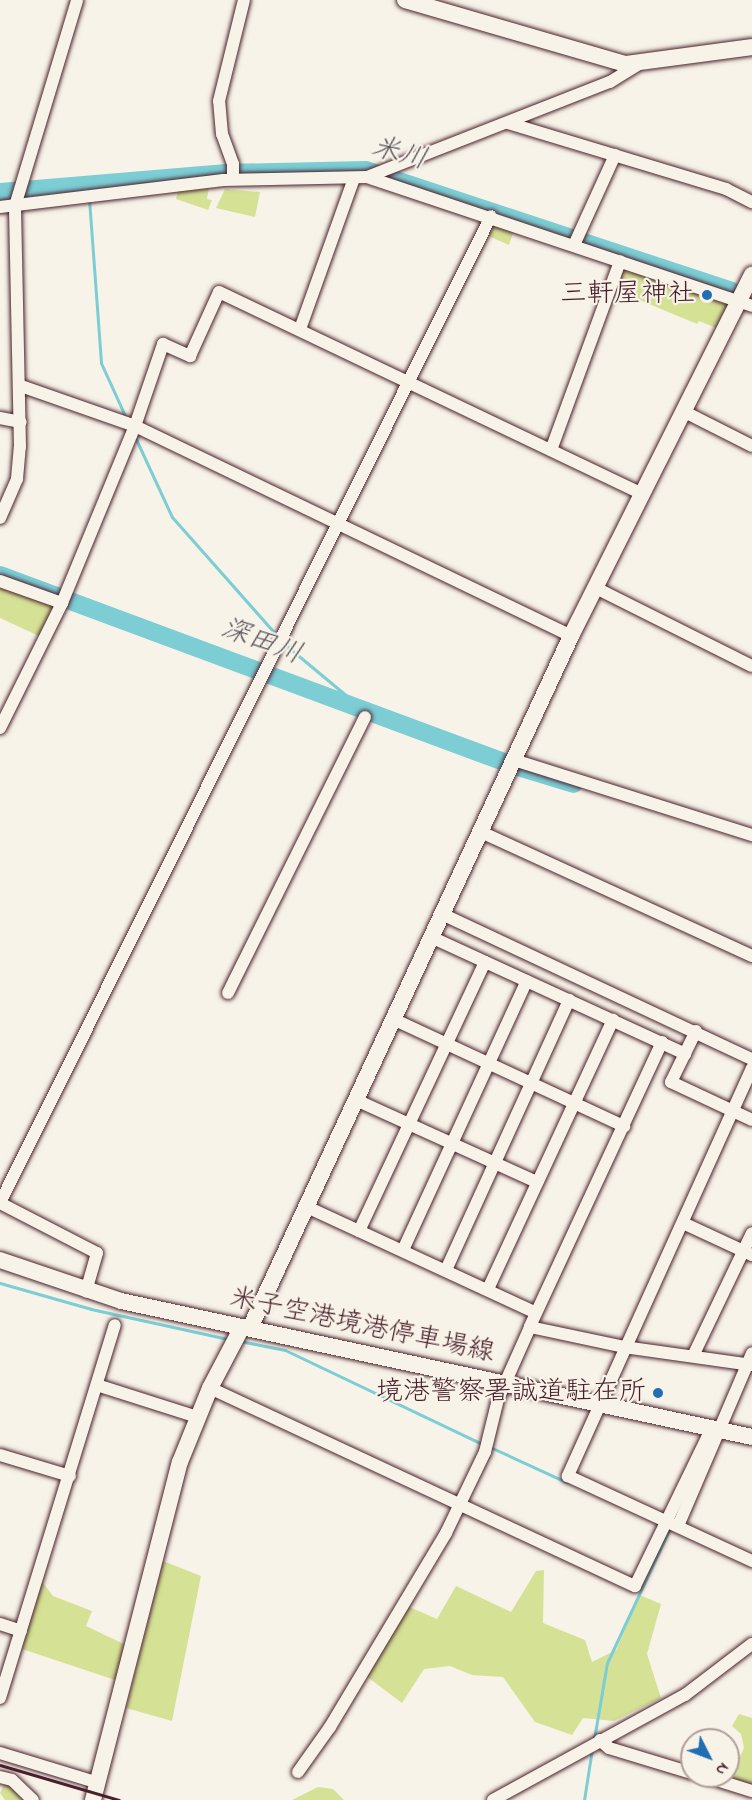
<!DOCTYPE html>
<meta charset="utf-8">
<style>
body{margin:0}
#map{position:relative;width:752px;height:1800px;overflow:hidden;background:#f7f3e8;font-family:"Indie Flower","Klee One",sans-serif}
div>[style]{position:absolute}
.green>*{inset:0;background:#d5e296}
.stream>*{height:3px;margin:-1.5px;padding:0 1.5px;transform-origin:1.5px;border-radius:1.5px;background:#7ccdd4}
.river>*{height:18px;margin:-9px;padding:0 9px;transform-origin:9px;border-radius:9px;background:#7ccdd4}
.roads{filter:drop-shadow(0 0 2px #4a1f2b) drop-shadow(0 0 2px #4a1f2b)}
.street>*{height:12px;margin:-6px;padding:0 6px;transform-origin:6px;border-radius:6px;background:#f7f3e8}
.secondary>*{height:16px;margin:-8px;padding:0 8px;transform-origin:8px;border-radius:8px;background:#f7f3e8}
.rail>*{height:3px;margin:-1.5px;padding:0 1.5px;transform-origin:1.5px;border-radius:1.5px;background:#4a1f2b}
.dots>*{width:16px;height:16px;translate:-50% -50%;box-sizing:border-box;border:3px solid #f7f3e8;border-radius:50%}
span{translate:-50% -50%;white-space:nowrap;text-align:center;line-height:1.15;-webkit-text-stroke:4.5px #f7f3e8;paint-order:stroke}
.poi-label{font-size:27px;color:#4a1f2b}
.right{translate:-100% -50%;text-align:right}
.street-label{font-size:27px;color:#4a1f2b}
.water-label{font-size:28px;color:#59535e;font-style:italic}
.north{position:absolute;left:680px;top:1728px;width:60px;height:60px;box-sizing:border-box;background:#f7f3e8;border:2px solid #b29e9c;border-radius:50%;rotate:132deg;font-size:16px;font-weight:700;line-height:24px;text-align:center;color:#4a1f2b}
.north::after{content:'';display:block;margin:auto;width:21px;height:27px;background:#1f6fb2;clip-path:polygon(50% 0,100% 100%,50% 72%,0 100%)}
</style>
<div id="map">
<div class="green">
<div style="clip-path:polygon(209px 187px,207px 199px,212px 200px,208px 210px,176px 199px,178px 190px)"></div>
<div style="clip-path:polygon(225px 189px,260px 192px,255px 217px,216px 208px)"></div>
<div style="clip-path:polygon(493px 222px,514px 230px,509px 245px,486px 235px)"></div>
<div style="clip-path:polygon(621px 268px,728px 303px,719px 329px,699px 321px,697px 324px,613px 289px)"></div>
<div style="clip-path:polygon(0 583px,55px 606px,39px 636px,0 618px)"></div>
<div style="clip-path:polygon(163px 1561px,201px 1576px,172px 1721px,126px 1708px)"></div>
<div style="clip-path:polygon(544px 1570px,543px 1623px,585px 1640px,592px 1662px,616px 1650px,640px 1595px,661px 1604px,647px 1654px,661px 1698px,614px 1721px,583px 1718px,572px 1735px,535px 1722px,503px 1677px,472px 1675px,450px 1666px,424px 1669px,402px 1703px,366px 1676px,407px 1606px,437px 1619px,456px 1586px,511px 1612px,536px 1571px)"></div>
<div style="clip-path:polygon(40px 1579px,53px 1596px,92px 1611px,86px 1626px,128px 1646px,121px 1676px,115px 1680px,19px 1648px)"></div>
<div style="clip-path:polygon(739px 1714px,752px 1718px,752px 1785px,729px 1778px,744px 1748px,741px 1734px,732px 1726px)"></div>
<div style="clip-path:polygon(5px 1783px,23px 1792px,28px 1800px,5px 1800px,0 1793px)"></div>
<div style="clip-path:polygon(318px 1787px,333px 1789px,344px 1800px,292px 1800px)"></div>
</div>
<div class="stream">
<div style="left:89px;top:199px;width:164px;rotate:85.8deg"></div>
<div style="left:101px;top:363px;width:63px;rotate:65.5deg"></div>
<div style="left:135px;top:437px;width:88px;rotate:65.2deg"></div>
<div style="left:172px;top:517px;width:160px;rotate:48.5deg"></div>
<div style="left:282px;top:642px;width:109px;rotate:39.8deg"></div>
<div style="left:0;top:1283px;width:95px;rotate:15.9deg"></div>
<div style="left:91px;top:1309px;width:140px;rotate:12.4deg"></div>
<div style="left:240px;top:1341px;width:46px;rotate:11.3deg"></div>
<div style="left:285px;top:1350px;width:221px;rotate:25.5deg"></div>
<div style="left:490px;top:1447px;width:84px;rotate:24.7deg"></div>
<div style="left:594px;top:1739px;width:77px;rotate:-80.3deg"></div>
<div style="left:607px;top:1663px;width:149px;rotate:-65deg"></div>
<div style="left:584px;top:1800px;width:52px;rotate:-81.1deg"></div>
</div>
<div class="river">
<div style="left:0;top:192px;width:227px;rotate:-4.8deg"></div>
<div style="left:226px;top:173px;width:140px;rotate:-1.2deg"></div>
<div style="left:366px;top:170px;width:385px;rotate:18.3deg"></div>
<div style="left:0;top:575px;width:538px;rotate:20.36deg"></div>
<div style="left:521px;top:768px;width:55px;rotate:16.8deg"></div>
</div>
<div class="roads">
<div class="street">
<div style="left:508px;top:123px;width:228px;rotate:16.8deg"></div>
<div style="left:726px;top:189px;width:29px;rotate:27deg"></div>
<div style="left:367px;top:177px;width:406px;rotate:18.5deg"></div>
<div style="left:233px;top:179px;width:15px;rotate:-90deg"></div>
<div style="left:233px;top:164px;width:32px;rotate:-110deg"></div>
<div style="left:222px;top:134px;width:33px;rotate:-95deg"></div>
<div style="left:219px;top:101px;width:104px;rotate:-76.1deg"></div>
<div style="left:0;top:207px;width:225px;rotate:-6.9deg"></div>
<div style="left:223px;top:180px;width:144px;rotate:-1.2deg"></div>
<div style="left:367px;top:177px;width:261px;rotate:-21.4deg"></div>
<div style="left:610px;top:82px;width:32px;rotate:-32deg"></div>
<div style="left:574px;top:245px;width:99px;rotate:-65.5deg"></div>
<div style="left:300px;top:329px;width:160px;rotate:-70.3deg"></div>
<div style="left:21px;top:386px;width:121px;rotate:19.3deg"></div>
<div style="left:135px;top:426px;width:484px;rotate:25.7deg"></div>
<div style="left:685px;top:412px;width:75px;rotate:26.9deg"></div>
<div style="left:0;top:418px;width:21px;rotate:11deg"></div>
<div style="left:551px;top:450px;width:201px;rotate:-69.9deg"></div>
<div style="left:0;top:518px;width:43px;rotate:-66.4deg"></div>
<div style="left:17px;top:479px;width:32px;rotate:-85deg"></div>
<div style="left:20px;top:447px;width:241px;rotate:-91.2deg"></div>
<div style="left:15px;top:206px;width:215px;rotate:-73.2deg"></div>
<div style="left:0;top:581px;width:66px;rotate:19.5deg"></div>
<div style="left:596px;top:588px;width:174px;rotate:26.6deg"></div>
<div style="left:0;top:728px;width:140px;rotate:-63.6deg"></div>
<div style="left:62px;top:603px;width:191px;rotate:-67.6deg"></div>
<div style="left:135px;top:426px;width:87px;rotate:-71.1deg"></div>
<div style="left:163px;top:344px;width:30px;rotate:24deg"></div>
<div style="left:190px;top:356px;width:70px;rotate:-65.6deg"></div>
<div style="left:219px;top:292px;width:469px;rotate:25.5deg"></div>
<div style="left:514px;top:760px;width:250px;rotate:17.5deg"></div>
<div style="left:481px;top:832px;width:298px;rotate:24.6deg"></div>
<div style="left:442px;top:914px;width:342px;rotate:25.1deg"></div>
<div style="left:431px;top:937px;width:280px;rotate:24.7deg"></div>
<div style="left:228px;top:993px;width:308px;rotate:-63.6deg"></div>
<div style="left:393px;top:1019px;width:255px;rotate:24.9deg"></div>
<div style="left:696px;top:1031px;width:57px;rotate:116.1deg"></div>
<div style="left:671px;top:1082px;width:89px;rotate:25.1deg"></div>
<div style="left:662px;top:1042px;width:314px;rotate:114.9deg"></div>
<div style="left:530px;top:1327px;width:96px;rotate:12deg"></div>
<div style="left:624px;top:1347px;width:129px;rotate:8deg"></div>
<div style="left:752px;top:1068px;width:448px;rotate:114.3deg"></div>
<div style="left:568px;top:1476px;width:203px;rotate:24.8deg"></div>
<div style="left:356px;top:1100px;width:199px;rotate:24.4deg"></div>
<div style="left:0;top:1203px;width:1102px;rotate:-63.55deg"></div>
<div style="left:0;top:1203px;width:109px;rotate:27.3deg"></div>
<div style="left:97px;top:1253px;width:40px;rotate:106deg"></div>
<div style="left:307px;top:1207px;width:252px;rotate:24.8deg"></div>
<div style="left:683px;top:1223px;width:76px;rotate:24.9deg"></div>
<div style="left:359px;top:1231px;width:297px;rotate:-64.9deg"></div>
<div style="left:403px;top:1250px;width:296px;rotate:-65.3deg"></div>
<div style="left:446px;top:1270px;width:297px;rotate:-65.5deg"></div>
<div style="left:488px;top:1289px;width:297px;rotate:-65.1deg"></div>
<div style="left:693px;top:1356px;width:136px;rotate:-64.4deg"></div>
<div style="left:97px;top:1385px;width:105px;rotate:17.7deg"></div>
<div style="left:210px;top:1388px;width:469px;rotate:25deg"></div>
<div style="left:635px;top:1586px;width:165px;rotate:-64.1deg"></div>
<div style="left:707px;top:1438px;width:14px;rotate:-39deg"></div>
<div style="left:0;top:1455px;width:73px;rotate:16.7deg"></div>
<div style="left:678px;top:1526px;width:188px;rotate:-66.8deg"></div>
<div style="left:0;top:1624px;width:22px;rotate:18deg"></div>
<div style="left:0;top:1698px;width:390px;rotate:-72.9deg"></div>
<div style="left:600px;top:1740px;width:12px;rotate:42deg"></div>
<div style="left:609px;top:1748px;width:87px;rotate:16.8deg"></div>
<div style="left:0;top:1753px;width:103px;rotate:16.9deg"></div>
<div style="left:298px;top:1772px;width:55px;rotate:-54.6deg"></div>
<div style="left:330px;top:1727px;width:226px;rotate:-59.1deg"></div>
<div style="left:446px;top:1533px;width:90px;rotate:-64.3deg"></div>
<div style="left:485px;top:1452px;width:55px;rotate:-76.2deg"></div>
<div style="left:498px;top:1399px;width:79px;rotate:-66deg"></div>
<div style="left:704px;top:1776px;width:50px;rotate:17.4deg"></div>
<div style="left:0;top:1777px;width:12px;rotate:14deg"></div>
<div style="left:12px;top:1780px;width:29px;rotate:44deg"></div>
<div style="left:493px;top:1800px;width:219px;rotate:-28.7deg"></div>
<div style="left:685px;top:1695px;width:84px;rotate:-37.3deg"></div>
</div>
<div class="secondary">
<div style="left:405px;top:0;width:229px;rotate:16.2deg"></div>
<div style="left:625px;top:64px;width:128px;rotate:-7.6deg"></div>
<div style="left:0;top:1260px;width:128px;rotate:18.7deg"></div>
<div style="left:121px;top:1301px;width:645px;rotate:12.16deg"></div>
<div style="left:250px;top:1328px;width:763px;rotate:-65.11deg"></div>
<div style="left:571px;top:636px;width:404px;rotate:-63.4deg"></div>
<div style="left:93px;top:1800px;width:349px;rotate:-75.6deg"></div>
<div style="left:180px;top:1462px;width:80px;rotate:-67.9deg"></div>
<div style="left:210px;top:1388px;width:69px;rotate:-62.3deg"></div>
</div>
</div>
<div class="rail">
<div style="left:0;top:1765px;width:124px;rotate:16.4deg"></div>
</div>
<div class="dots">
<div style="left:707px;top:295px;background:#1f6fb2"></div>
<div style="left:658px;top:1393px;background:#1f6fb2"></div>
</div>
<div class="poi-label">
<span class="right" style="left:695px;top:295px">三軒屋神社</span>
<span class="right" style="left:646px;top:1393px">境港警察署誠道駐在所</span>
</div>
<div class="street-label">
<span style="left:362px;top:1326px;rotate:12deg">米子空港境港停車場線</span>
</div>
<div class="water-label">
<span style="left:399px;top:155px;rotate:15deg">米川</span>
<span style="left:261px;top:643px;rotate:20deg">深田川</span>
</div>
<div class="north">N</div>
</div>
